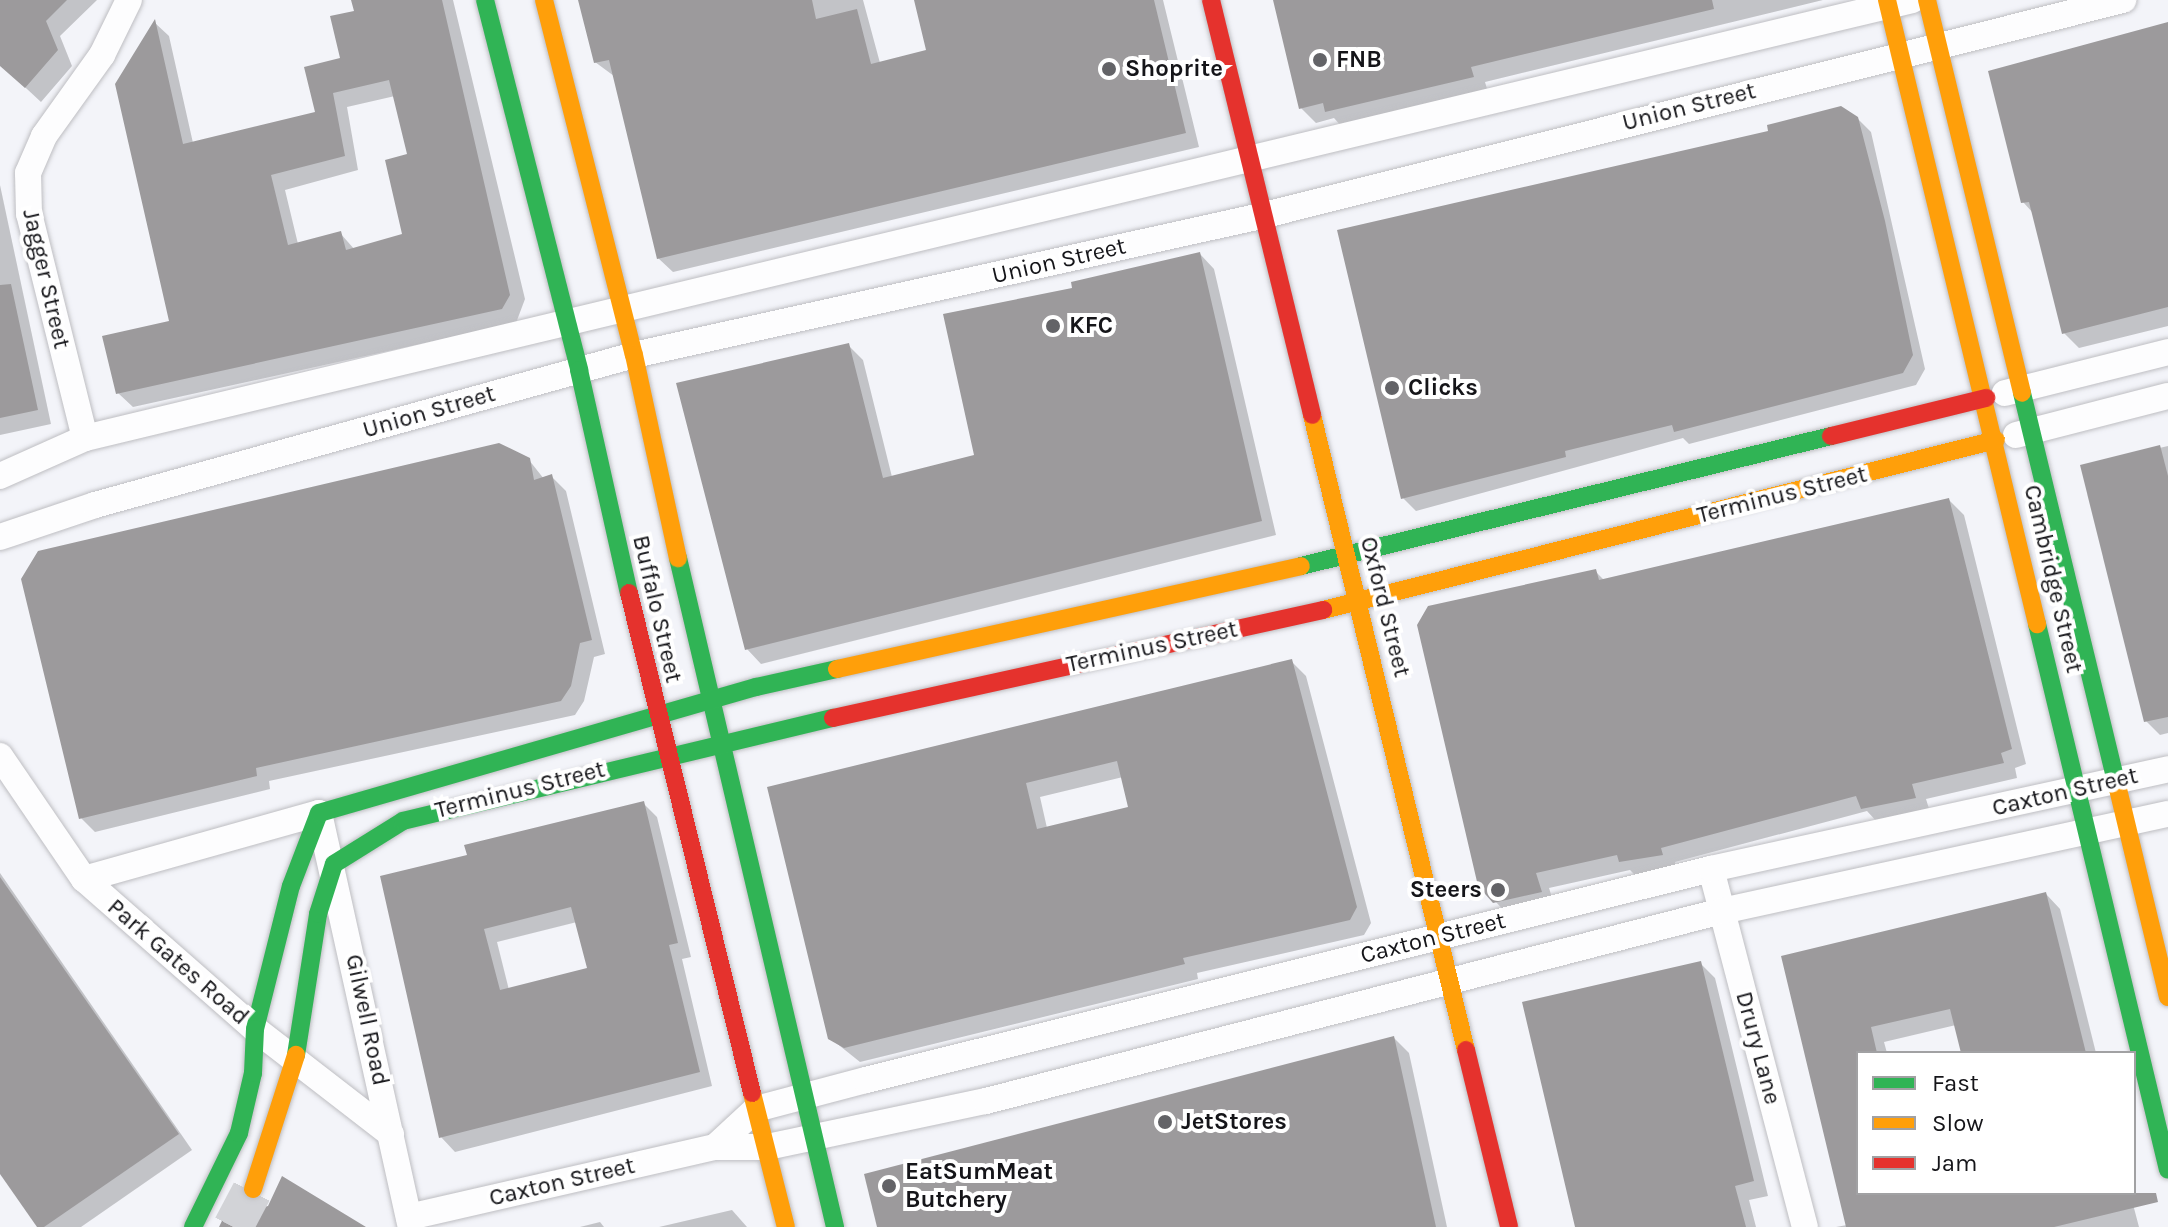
<!DOCTYPE html>
<style>
body{margin:0}
#map{position:relative;width:2168px;height:1227px;overflow:hidden;background:#f3f4f9;font-family:Karla,sans-serif}
div>[style]{position:absolute}
.shadow>*{inset:0;background:#0003}
.building>*{inset:0;background:#9c9a9c}
.primary-tunnel>*{height:40px;margin-top:-20px;transform-origin:0;background:repeating-linear-gradient(90deg,#d2d3d7 0 40px,transparent 0 60px)}
.roads{filter:drop-shadow(0 0 2px #bebec2) drop-shadow(0 0 2px #bebec2)}
.street>*{height:26px;margin:-13px;padding:0 13px;transform-origin:13px;border-radius:13px;background:#fdfdfe}
.fast>*{height:18px;margin:-9px;padding:0 9px;transform-origin:9px;border-radius:9px;background:#30b455}
.slow>*{height:18px;margin:-9px;padding:0 9px;transform-origin:9px;border-radius:9px;background:#ff9f0a}
.jam>*{height:18px;margin:-9px;padding:0 9px;transform-origin:9px;border-radius:9px;background:#e5322d}
.dots>*{width:22px;height:22px;translate:-50% -50%;box-sizing:border-box;border:4px solid #fff;border-radius:50%}
span{translate:-50% -50%;white-space:nowrap;text-align:center;line-height:1.15;-webkit-text-stroke:8px #fff;paint-order:stroke}
.poi-label{font-size:24px;color:#151519;font-weight:700}
.left{translate:0 -50%;text-align:left}
.right{translate:-100% -50%;text-align:right}
.street-label{font-size:24px;color:#151519}
.legend{position:absolute;left:1856px;top:1051px;width:280px;height:144px;box-sizing:border-box;background:#fff;border:2px solid #a1a1a3;margin:0;padding:10px 14px;list-style:none;font-size:24px;color:#151519}
.legend li{display:flex;align-items:center;gap:16px;height:40px}
.legend b{width:40px;border:2px solid #a1a1a3}
</style>
<div id="map">
<div class="shadow">
<div style="clip-path:polygon(0 0,97px 0,60px 36px,72px 66px,41px 102px,0 64px)"></div>
<div style="clip-path:polygon(evenodd,353px 0,453px 0,525px 299px,516px 323px,133px 407px,118px 393px,171px 322px,155px 23px,169px 36px,193px 143px,317px 113px,343px 60px,356px 12px,353px 0,395px 96px,409px 156px,405px 235px,355px 250px,340px 233px,298px 244px,285px 190px,358px 170px,347px 107px,395px 96px)"></div>
<div style="clip-path:polygon(581px 0,863px 0,880px 63px,928px 52px,916px 0,1163px 0,1199px 147px,673px 272px,658px 258px,614px 76px,595px 62px)"></div>
<div style="clip-path:polygon(1275px 0,1823px 0,1485px 82px,1488px 92px,1342px 127px,1334px 118px,1316px 123px,1301px 108px)"></div>
<div style="clip-path:polygon(2168px 25px,2168px 326px,2079px 348px,2064px 333px,2033px 213px,2023px 202px)"></div>
<div style="clip-path:polygon(1857px 118px,1871px 132px,1925px 369px,1916px 385px,1689px 444px,1683px 438px,1416px 511px,1403px 498px)"></div>
<div style="clip-path:polygon(0 185px,51px 424px,0 435px)"></div>
<div style="clip-path:polygon(1200px 254px,1214px 269px,1276px 535px,761px 664px,747px 649px,848px 345px,863px 360px,892px 477px,976px 457px,1074px 289px)"></div>
<div style="clip-path:polygon(2168px 446px,2168px 733px,2160px 735px,2146px 721px,2082px 466px)"></div>
<div style="clip-path:polygon(529px 460px,544px 479px,552px 477px,566px 491px,605px 654px,594px 657px,584px 701px,575px 715px,269px 781px,270px 789px,95px 832px,81px 818px)"></div>
<div style="clip-path:polygon(1949px 500px,1964px 515px,2026px 764px,2015px 768px,2017px 778px,1926px 799px,1930px 812px,1878px 823px,1867px 811px,1675px 862px,1677px 870px,1636px 876px,1630px 870px,1549px 888px,1555px 907px,1510px 917px,1495px 901px,1595px 571px,1605px 581px)"></div>
<div style="clip-path:polygon(evenodd,1291px 661px,1306px 676px,1371px 923px,1364px 935px,1197px 973px,1198px 979px,860px 1062px,830px 1038px,769px 789px,1291px 661px,1123px 777px,1130px 809px,1047px 828px,1040px 797px,1123px 777px)"></div>
<div style="clip-path:polygon(evenodd,643px 803px,657px 817px,691px 957px,682px 959px,712px 1086px,455px 1152px,441px 1137px,469px 857px,643px 803px,577px 922px,589px 970px,509px 990px,497px 942px,577px 922px)"></div>
<div style="clip-path:polygon(0 873px,192px 1150px,81px 1227px,40px 1227px,0 1170px)"></div>
<div style="clip-path:polygon(2046px 894px,2060px 909px,2096px 1053px,1963px 1053px,1956px 1025px,1884px 1042px,1887px 1053px,1858px 1053px,1858px 1193px,2130px 1193px,2139px 1227px,1836px 1227px,1847px 1225px,1784px 957px)"></div>
<div style="clip-path:polygon(1700px 963px,1715px 978px,1768px 1196px,1749px 1200px,1756px 1227px,1577px 1227px)"></div>
<div style="clip-path:polygon(1394px 1038px,1409px 1053px,1447px 1227px,881px 1227px)"></div>
<div style="clip-path:polygon(732px 1210px,747px 1227px,659px 1227px)"></div>
<div style="clip-path:polygon(600px 1222px,604px 1227px,580px 1227px)"></div>
</div>
<div class="building">
<div style="clip-path:polygon(0 0,67px 0,46px 21px,58px 50px,25px 88px,0 66px)"></div>
<div style="clip-path:polygon(evenodd,351px 0,442px 0,510px 295px,502px 309px,116px 394px,102px 336px,169px 321px,115px 84px,155px 19px,183px 144px,315px 112px,304px 67px,340px 58px,330px 16px,354px 11px,351px 0,389px 80px,407px 154px,385px 160px,402px 234px,346px 250px,341px 231px,288px 245px,271px 175px,345px 156px,333px 93px,389px 80px)"></div>
<div style="clip-path:polygon(578px 0,812px 0,816px 19px,857px 9px,871px 64px,926px 50px,914px 0,1154px 0,1186px 133px,657px 259px,609px 60px,594px 63px)"></div>
<div style="clip-path:polygon(1273px 0,1712px 0,1714px 9px,1471px 67px,1474px 77px,1325px 112px,1323px 103px,1299px 109px)"></div>
<div style="clip-path:polygon(2168px 22px,2168px 307px,2062px 334px,2029px 202px,2021px 203px,1988px 71px)"></div>
<div style="clip-path:polygon(1841px 106px,1858px 117px,1885px 221px,1913px 355px,1903px 373px,1674px 432px,1672px 425px,1565px 451px,1566px 457px,1401px 499px,1337px 230px,1768px 131px,1767px 125px)"></div>
<div style="clip-path:polygon(1200px 252px,1262px 521px,745px 650px,676px 383px,849px 343px,883px 478px,974px 455px,943px 314px,1072px 288px,1071px 282px)"></div>
<div style="clip-path:polygon(11px 284px,38px 410px,0 418px,0 285px)"></div>
<div style="clip-path:polygon(499px 443px,530px 458px,534px 480px,552px 474px,592px 640px,580px 643px,571px 686px,561px 701px,256px 768px,257px 776px,79px 819px,21px 579px,38px 551px)"></div>
<div style="clip-path:polygon(2160px 445px,2168px 476px,2168px 717px,2144px 722px,2080px 465px)"></div>
<div style="clip-path:polygon(1949px 498px,2012px 749px,2001px 753px,2004px 763px,1912px 784px,1916px 798px,1861px 809px,1856px 796px,1661px 848px,1663px 855px,1619px 862px,1617px 855px,1536px 873px,1542px 892px,1493px 903px,1478px 886px,1417px 625px,1428px 606px,1596px 569px,1599px 580px)"></div>
<div style="clip-path:polygon(evenodd,1292px 659px,1357px 907px,1350px 920px,1183px 958px,1185px 964px,844px 1048px,828px 1039px,767px 787px,1292px 659px,1117px 761px,1128px 807px,1037px 829px,1026px 783px,1117px 761px)"></div>
<div style="clip-path:polygon(evenodd,644px 801px,678px 943px,669px 945px,700px 1072px,439px 1138px,380px 876px,467px 855px,464px 845px,644px 801px,571px 907px,587px 968px,500px 990px,484px 929px,571px 907px)"></div>
<div style="clip-path:polygon(0 877px,179px 1134px,44px 1227px,37px 1227px,0 1174px)"></div>
<div style="clip-path:polygon(2046px 892px,2086px 1053px,1961px 1053px,1950px 1009px,1871px 1027px,1877px 1053px,1858px 1053px,1858px 1193px,2156px 1193px,2158px 1202px,2054px 1227px,1846px 1227px,1781px 956px)"></div>
<div style="clip-path:polygon(1701px 961px,1754px 1181px,1735px 1186px,1746px 1227px,1575px 1227px,1522px 1002px)"></div>
<div style="clip-path:polygon(1394px 1036px,1436px 1227px,877px 1227px,864px 1174px)"></div>
<div style="clip-path:polygon(282px 1176px,366px 1227px,219px 1227px,233px 1198px,247px 1211px,268px 1206px)"></div>
</div>
<div class="primary-tunnel">
<div style="left:233px;top:1227px;width:43px;rotate:-62.2deg"></div>
</div>
<div class="roads">
<div class="street">
<div style="left:2005px;top:393px;width:168px;rotate:-14.1deg"></div>
<div style="left:2016px;top:435px;width:157px;rotate:-14.4deg"></div>
<div style="left:85px;top:438px;width:231px;rotate:-104deg"></div>
<div style="left:29px;top:214px;width:41px;rotate:-91.4deg"></div>
<div style="left:28px;top:173px;width:40px;rotate:-66.6deg"></div>
<div style="left:44px;top:136px;width:100px;rotate:-54.4deg"></div>
<div style="left:102px;top:55px;width:61px;rotate:-63.9deg"></div>
<div style="left:0;top:476px;width:93px;rotate:-24.1deg"></div>
<div style="left:85px;top:438px;width:1879px;rotate:-13.48deg"></div>
<div style="left:0;top:537px;width:100px;rotate:-18.6deg"></div>
<div style="left:95px;top:505px;width:559px;rotate:-15.55deg"></div>
<div style="left:634px;top:355px;width:642px;rotate:-12.5deg"></div>
<div style="left:1261px;top:216px;width:889px;rotate:-14.07deg"></div>
<div style="left:0;top:756px;width:149px;rotate:55.7deg"></div>
<div style="left:84px;top:879px;width:227px;rotate:41.3deg"></div>
<div style="left:255px;top:1029px;width:172px;rotate:37.7deg"></div>
<div style="left:1711px;top:869px;width:370px;rotate:75.3deg"></div>
<div style="left:84px;top:879px;width:244px;rotate:-15.7deg"></div>
<div style="left:319px;top:813px;width:424px;rotate:77.5deg"></div>
<div style="left:715px;top:1147px;width:56px;rotate:-42.8deg"></div>
<div style="left:756px;top:1109px;width:114px;rotate:-14.8deg"></div>
<div style="left:866px;top:1080px;width:871px;rotate:-14.02deg"></div>
<div style="left:1711px;top:869px;width:468px;rotate:-12.3deg"></div>
<div style="left:409px;top:1217px;width:314px;rotate:-12.9deg"></div>
<div style="left:715px;top:1147px;width:52px"></div>
<div style="left:767px;top:1147px;width:224px;rotate:-11.9deg"></div>
<div style="left:986px;top:1101px;width:760px;rotate:-14.48deg"></div>
<div style="left:1722px;top:911px;width:456px;rotate:-12.3deg"></div>
</div>
<div class="fast">
<div style="left:485px;top:0;width:382px;rotate:75.7deg"></div>
<div style="left:579px;top:370px;width:229px;rotate:77.4deg"></div>
<div style="left:2022px;top:393px;width:407px;rotate:76.4deg"></div>
<div style="left:678px;top:558px;width:687px;rotate:76.79deg"></div>
<div style="left:1301px;top:566px;width:546px;rotate:-13.78deg"></div>
<div style="left:2037px;top:624px;width:561px;rotate:76.51deg"></div>
<div style="left:255px;top:1029px;width:147px;rotate:-75.9deg"></div>
<div style="left:291px;top:886px;width:78px;rotate:-69deg"></div>
<div style="left:319px;top:813px;width:455px;rotate:-16.1deg"></div>
<div style="left:756px;top:687px;width:83px;rotate:-12.5deg"></div>
<div style="left:296px;top:1055px;width:143px;rotate:-81.1deg"></div>
<div style="left:318px;top:914px;width:52px;rotate:-72.3deg"></div>
<div style="left:334px;top:864px;width:81px;rotate:-31.9deg"></div>
<div style="left:403px;top:821px;width:442px;rotate:-13.5deg"></div>
<div style="left:193px;top:1227px;width:105px;rotate:-63.9deg"></div>
<div style="left:239px;top:1133px;width:62px;rotate:-76.9deg"></div>
<div style="left:253px;top:1073px;width:44px;rotate:-87.4deg"></div>
</div>
<div class="slow">
<div style="left:544px;top:0;width:366px;rotate:75.8deg"></div>
<div style="left:634px;top:355px;width:208px;rotate:77.8deg"></div>
<div style="left:1887px;top:0;width:642px;rotate:76.48deg"></div>
<div style="left:1927px;top:0;width:404px;rotate:76.4deg"></div>
<div style="left:1312px;top:415px;width:653px;rotate:76.37deg"></div>
<div style="left:1323px;top:610px;width:694px;rotate:-14.18deg"></div>
<div style="left:837px;top:669px;width:475px;rotate:-12.5deg"></div>
<div style="left:2118px;top:789px;width:214px;rotate:76.5deg"></div>
<div style="left:752px;top:1093px;width:138px;rotate:75.8deg"></div>
<div style="left:253px;top:1189px;width:141px;rotate:-72.2deg"></div>
</div>
<div class="jam">
<div style="left:1211px;top:0;width:427px;rotate:76.3deg"></div>
<div style="left:1831px;top:436px;width:160px;rotate:-13.8deg"></div>
<div style="left:629px;top:593px;width:515px;rotate:76.18deg"></div>
<div style="left:833px;top:718px;width:502px;rotate:-12.43deg"></div>
<div style="left:1466px;top:1050px;width:182px;rotate:76.3deg"></div>
</div>
</div>
<div class="dots">
<div style="left:1320px;top:60px;background:#636367"></div>
<div style="left:1109px;top:69px;background:#636367"></div>
<div style="left:1053px;top:326px;background:#636367"></div>
<div style="left:1392px;top:388px;background:#636367"></div>
<div style="left:1498px;top:890px;background:#636367"></div>
<div style="left:1165px;top:1122px;background:#636367"></div>
<div style="left:889px;top:1186px;background:#636367"></div>
</div>
<div class="poi-label">
<span class="left" style="left:1336px;top:60px">FNB</span>
<span class="left" style="left:1125px;top:69px">Shoprite</span>
<span class="left" style="left:1069px;top:326px">KFC</span>
<span class="left" style="left:1408px;top:388px">Clicks</span>
<span class="right" style="left:1482px;top:890px">Steers</span>
<span class="left" style="left:1181px;top:1122px">JetStores</span>
<span class="left" style="left:905px;top:1186px">EatSumMeat<br>Butchery</span>
</div>
<div class="street-label">
<span style="left:1689px;top:107px;rotate:-14deg">Union Street</span>
<span style="left:1059px;top:261px;rotate:-13deg">Union Street</span>
<span style="left:46px;top:279px;rotate:77deg">Jagger Street</span>
<span style="left:429px;top:412px;rotate:-16deg">Union Street</span>
<span style="left:1782px;top:495px;rotate:-14deg">Terminus Street</span>
<span style="left:2053px;top:579px;rotate:77deg">Cambridge Street</span>
<span style="left:1385px;top:607px;rotate:76deg">Oxford Street</span>
<span style="left:657px;top:609px;rotate:77deg">Buffalo Street</span>
<span style="left:1152px;top:647px;rotate:-12deg">Terminus Street</span>
<span style="left:520px;top:790px;rotate:-14deg">Terminus Street</span>
<span style="left:2065px;top:792px;rotate:-13deg">Caxton Street</span>
<span style="left:1433px;top:938px;rotate:-14deg">Caxton Street</span>
<span style="left:178px;top:962px;rotate:41deg">Park Gates Road</span>
<span style="left:367px;top:1020px;rotate:78deg">Gilwell Road</span>
<span style="left:1758px;top:1048px;rotate:75deg">Drury Lane</span>
<span style="left:562px;top:1182px;rotate:-13deg">Caxton Street</span>
</div>
<ul class="legend">
<li><b style="height:10px;background:#30b455"></b>Fast</li>
<li><b style="height:10px;background:#ff9f0a"></b>Slow</li>
<li><b style="height:10px;background:#e5322d"></b>Jam</li>
</ul>
</div>
